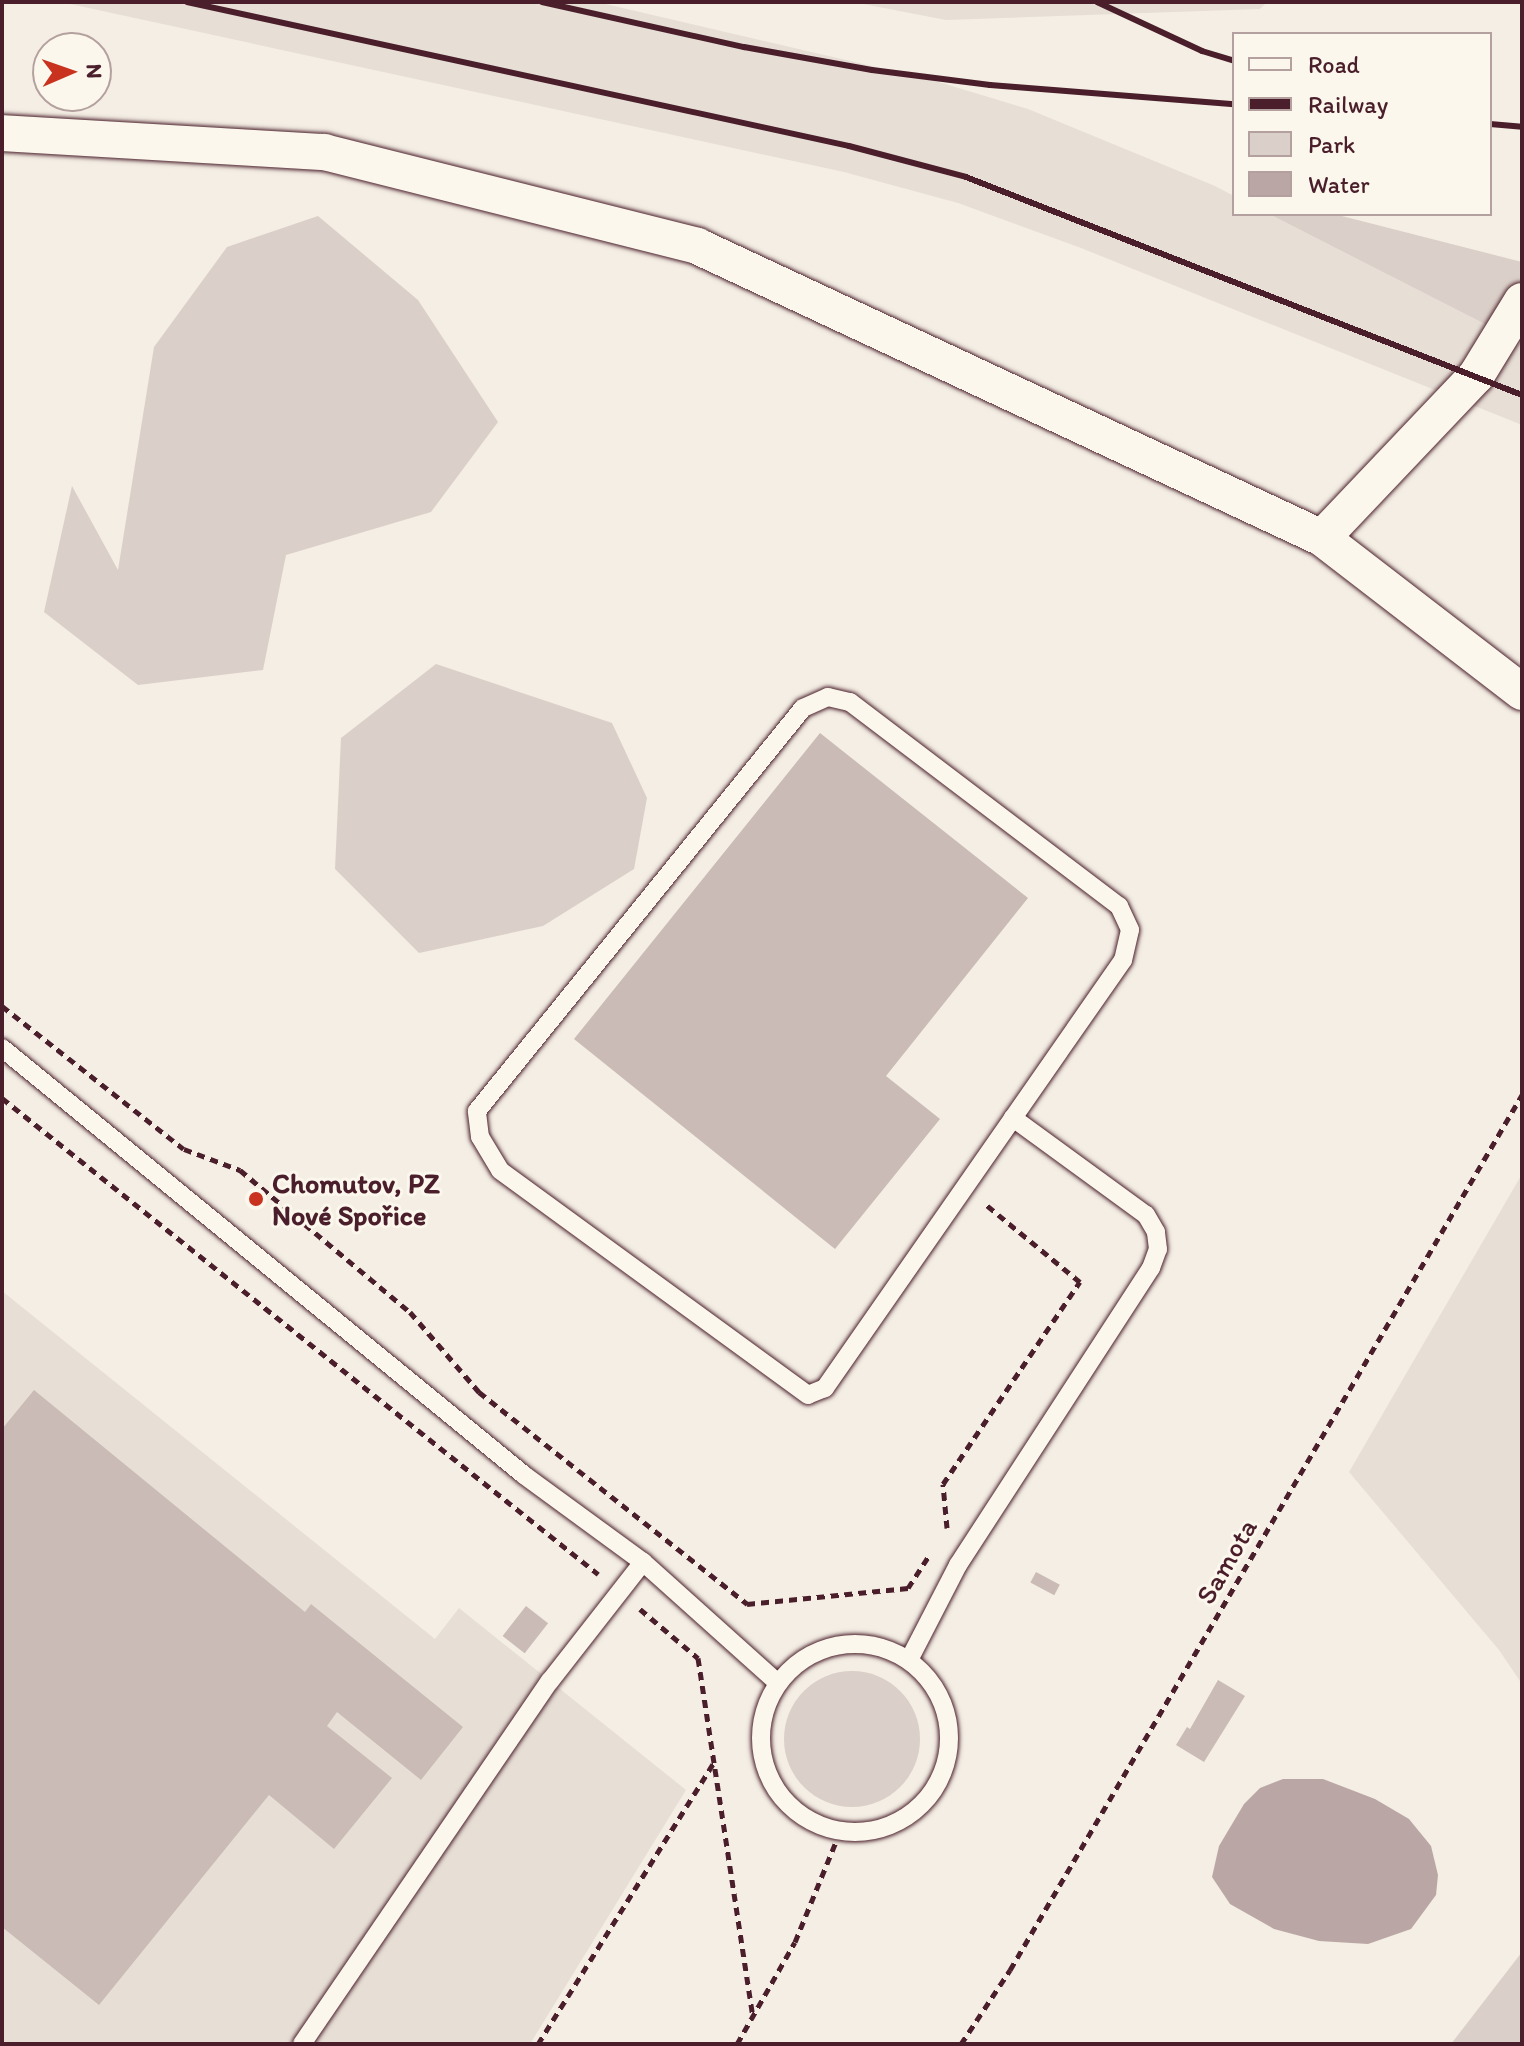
<!DOCTYPE html>
<meta charset="utf-8">
<style>
body{margin:0}
#map{position:relative;width:1524px;height:2046px;overflow:hidden;background:#f4eee4;font-family:Itim,sans-serif}
div>[style]{position:absolute}
.built>*{inset:0;background:#e7dfd6}
.green>*{inset:0;background:#dbd0c9}
.round{border-radius:50%}
.water>*{inset:0;background:#baa7a5}
.building>*{inset:0;background:#cabbb6;transform-origin:0 0}
.path>*{height:5px;margin-top:-2.5px;transform-origin:0;background:repeating-linear-gradient(90deg,#4a1f2b 0 8px,transparent 0 14px)}
.roads{filter:drop-shadow(0 0 2px #4a1f2b) drop-shadow(0 0 2px #4a1f2b)}
.service>*{height:18px;margin:-9px;padding:0 9px;transform-origin:9px;border-radius:9px;background:#fbf7ec}
.service>.ring{margin:-9px;padding:0;box-sizing:content-box;background:none;border:18px solid #fbf7ec;border-radius:50%}
.minor>*{height:36px;margin:-18px;padding:0 18px;transform-origin:18px;border-radius:18px;background:#fbf7ec}
.rail>*{height:6px;margin:-3px;padding:0 3px;transform-origin:3px;border-radius:3px;background:#4a1f2b}
.dots>*{width:22px;height:22px;translate:-50% -50%;box-sizing:border-box;border:4px solid #fbf7ec;border-radius:50%}
span{translate:-50% -50%;white-space:nowrap;text-align:center;line-height:1.15;-webkit-text-stroke:6px #fbf7ec;paint-order:stroke}
.poi-label{font-size:28px;color:#4a1f2b;font-weight:700}
.left{translate:0 -50%;text-align:left}
.street-label{font-size:28px;color:#4a1f2b}
.frame{position:absolute;inset:0;border:4px solid #4a1f2b;pointer-events:none}
.legend{position:absolute;left:1232px;top:32px;width:260px;height:184px;box-sizing:border-box;background:#fbf7ec;border:2px solid #b4a19f;margin:0;padding:10px 14px;list-style:none;font-size:24px;color:#4a1f2b}
.legend li{display:flex;align-items:center;gap:16px;height:40px}
.legend b{width:40px;border:2px solid #b4a19f}
.north{position:absolute;left:32px;top:32px;width:80px;height:80px;box-sizing:border-box;background:#fbf7ec;border:2px solid #b4a19f;border-radius:50%;rotate:88deg;font-size:22px;font-weight:700;line-height:32px;text-align:center;color:#4a1f2b}
.north::after{content:'';display:block;margin:auto;width:28px;height:36px;background:#c8321e;clip-path:polygon(50% 0,100% 100%,50% 72%,0 100%)}
</style>
<div id="map">
<div class="built">
<div style="clip-path:polygon(61px 2px,597px 2px,932px 80px,1028px 109px,1215px 186px,1234px 196px,1234px 214px,1269px 214px,1522px 343px,1522px 425px,1081px 248px,958px 203px,844px 172px)"></div>
<div style="clip-path:polygon(853px 2px,1267px 2px,1260px 9px,946px 20px)"></div>
<div style="clip-path:polygon(1522px 1174px,1522px 1684px,1499px 1650px,1349px 1472px)"></div>
<div style="clip-path:polygon(2px 1291px,435px 1639px,459px 1608px,686px 1790px,530px 2044px,2px 2044px)"></div>
</div>
<div class="green">
<div style="clip-path:polygon(1269px 214px,1334px 214px,1522px 262px,1522px 343px)"></div>
<div style="clip-path:polygon(318px 216px,418px 300px,498px 422px,431px 512px,286px 555px,263px 670px,138px 685px,44px 612px,72px 486px,118px 570px,154px 347px,227px 247px)"></div>
<div style="clip-path:polygon(436px 664px,612px 723px,647px 798px,634px 869px,543px 926px,419px 953px,335px 869px,341px 738px)"></div>
<div class="round" style="left:784px;top:1671px;width:136px;height:136px"></div>
<div style="clip-path:polygon(1522px 1952px,1522px 2044px,1451px 2044px)"></div>
</div>
<div class="water">
<div style="clip-path:polygon(1283px 1779px,1323px 1779px,1375px 1799px,1409px 1819px,1431px 1846px,1438px 1875px,1436px 1895px,1411px 1929px,1368px 1944px,1319px 1941px,1274px 1929px,1230px 1904px,1212px 1877px,1219px 1846px,1244px 1804px,1260px 1788px)"></div>
</div>
<div class="building">
<div style="clip-path:polygon(820px 733px,1028px 898px,886px 1076px,940px 1119px,835px 1249px,574px 1039px)"></div>
<div style="clip-path:polygon(34px 1390px,305px 1612px,311px 1604px,463px 1727px,421px 1780px,337px 1712px,327px 1726px,392px 1778px,334px 1849px,269px 1795px,99px 2005px,2px 1927px,2px 1429px)"></div>
<div style="left:1036px;top:1572px;width:27px;height:12px;rotate:28deg"></div>
<div style="left:526px;top:1606px;width:28px;height:38px;rotate:38deg"></div>
<div style="clip-path:polygon(1218px 1680px,1245px 1696px,1204px 1762px,1176px 1745px,1187px 1727px,1190px 1729px)"></div>
</div>
<div class="path">
<div style="left:2px;top:1006px;width:231px;rotate:38.2deg"></div>
<div style="left:184px;top:1149px;width:60px;rotate:20.6deg"></div>
<div style="left:240px;top:1170px;width:222px;rotate:39.9deg"></div>
<div style="left:410px;top:1312px;width:106px;rotate:49.2deg"></div>
<div style="left:479px;top:1392px;width:342px;rotate:38.3deg"></div>
<div style="left:747px;top:1604px;width:162px;rotate:-5.7deg"></div>
<div style="left:908px;top:1588px;width:37px;rotate:-57deg"></div>
<div style="left:2px;top:1098px;width:763px;rotate:38.61deg"></div>
<div style="left:947px;top:1528px;width:44px;rotate:-95.2deg"></div>
<div style="left:943px;top:1484px;width:244px;rotate:-55.9deg"></div>
<div style="left:1080px;top:1282px;width:124px;rotate:-140.5deg"></div>
<div style="left:640px;top:1609px;width:76px;rotate:40.2deg"></div>
<div style="left:698px;top:1658px;width:362px;rotate:81.3deg"></div>
<div style="left:538px;top:2044px;width:332px;rotate:-58deg"></div>
<div style="left:737px;top:2044px;width:117px;rotate:-60.4deg"></div>
<div style="left:795px;top:1942px;width:119px;rotate:-67.8deg"></div>
<div style="left:961px;top:2044px;width:89px;rotate:-56.5deg"></div>
<div style="left:1010px;top:1970px;width:1014px;rotate:-59.67deg"></div>
</div>
<div class="roads">
<div class="service">
<div style="left:828px;top:697px;width:23px;rotate:13deg"></div>
<div style="left:850px;top:702px;width:338px;rotate:37.2deg"></div>
<div style="left:1119px;top:906px;width:26px;rotate:65deg"></div>
<div style="left:1130px;top:930px;width:31px;rotate:103deg"></div>
<div style="left:1123px;top:960px;width:522px;rotate:124.85deg"></div>
<div style="left:825px;top:1388px;width:18px;rotate:158deg"></div>
<div style="left:808px;top:1395px;width:381px;rotate:-143.9deg"></div>
<div style="left:500px;top:1170px;width:39px;rotate:-121deg"></div>
<div style="left:480px;top:1137px;width:26px;rotate:-97deg"></div>
<div style="left:477px;top:1111px;width:518px;rotate:-51.03deg"></div>
<div style="left:803px;top:708px;width:27px;rotate:-24deg"></div>
<div style="left:2px;top:1048px;width:674px;rotate:39.28deg"></div>
<div style="left:524px;top:1475px;width:147px;rotate:36.2deg"></div>
<div style="left:643px;top:1562px;width:181px;rotate:41.9deg"></div>
<div class="ring" style="left:761px;top:1644px;width:170px;height:170px"></div>
<div style="left:909px;top:1660px;width:107px;rotate:-62.7deg"></div>
<div style="left:958px;top:1565px;width:354px;rotate:-57deg"></div>
<div style="left:1151px;top:1268px;width:20px;rotate:-70deg"></div>
<div style="left:1158px;top:1249px;width:17px;rotate:-97deg"></div>
<div style="left:1156px;top:1232px;width:20px;rotate:-120deg"></div>
<div style="left:1146px;top:1215px;width:165px;rotate:-143.9deg"></div>
<div style="left:302px;top:2044px;width:440px;rotate:-55.7deg"></div>
<div style="left:550px;top:1681px;width:151px;rotate:-52deg"></div>
</div>
<div class="minor">
<div style="left:2px;top:133px;width:323px;rotate:3.4deg"></div>
<div style="left:324px;top:152px;width:385px;rotate:14.1deg"></div>
<div style="left:697px;top:246px;width:690px;rotate:25.04deg"></div>
<div style="left:1322px;top:538px;width:252px;rotate:37.6deg"></div>
<div style="left:1322px;top:538px;width:224px;rotate:-46.5deg"></div>
<div style="left:1476px;top:376px;width:88px;rotate:-58.5deg"></div>
</div>
</div>
<div class="rail">
<div style="left:187px;top:2px;width:677px;rotate:12.27deg"></div>
<div style="left:849px;top:146px;width:121px;rotate:14.8deg"></div>
<div style="left:966px;top:177px;width:597px;rotate:21.41deg"></div>
<div style="left:542px;top:2px;width:207px;rotate:12.6deg"></div>
<div style="left:744px;top:47px;width:130px;rotate:10.2deg"></div>
<div style="left:872px;top:70px;width:119px;rotate:7.2deg"></div>
<div style="left:990px;top:85px;width:245px;rotate:4.5deg"></div>
<div style="left:1097px;top:2px;width:116px;rotate:25deg"></div>
<div style="left:1202px;top:51px;width:34px;rotate:17deg"></div>
<div style="left:1490px;top:124px;width:32px;rotate:5deg"></div>
</div>
<div class="dots">
<div style="left:256px;top:1199px;background:#c8321e"></div>
</div>
<div class="poi-label">
<span class="left" style="left:272px;top:1199px">Chomutov, PZ<br>Nové Spořice</span>
</div>
<div class="street-label">
<span style="left:1226px;top:1561px;rotate:-60deg">Samota</span>
</div>
<div class="frame"></div>
<ul class="legend">
<li><b style="height:10px;background:#fbf7ec"></b>Road</li>
<li><b style="height:10px;background:#4a1f2b"></b>Railway</li>
<li><b style="height:22px;background:#dbd0c9"></b>Park</li>
<li><b style="height:22px;background:#baa7a5"></b>Water</li>
</ul>
<div class="north">N</div>
</div>
